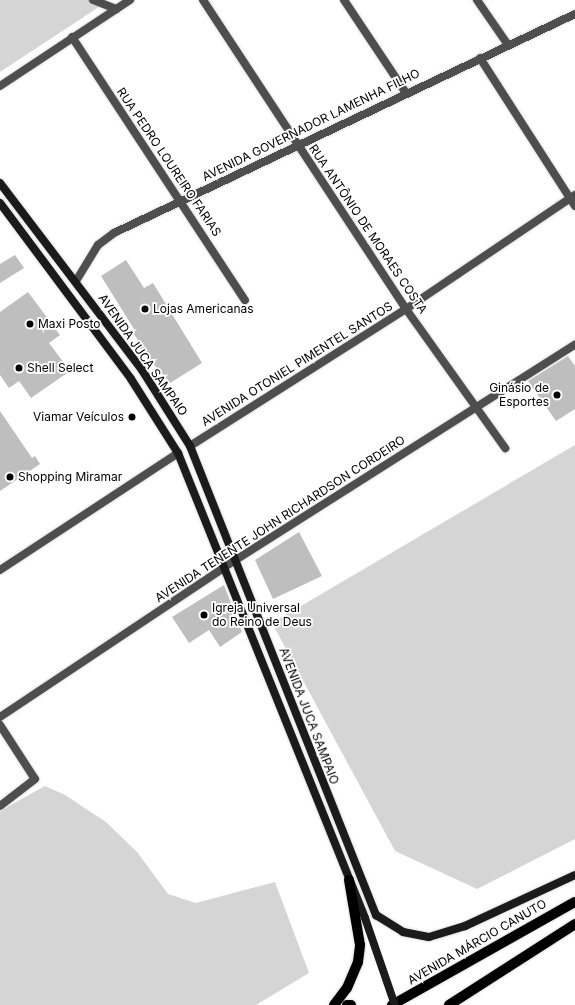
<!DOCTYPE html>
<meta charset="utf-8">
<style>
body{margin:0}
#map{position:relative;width:575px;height:1005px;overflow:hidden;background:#fff;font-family:Inter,sans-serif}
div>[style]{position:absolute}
.green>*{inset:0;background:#d5d5d5}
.building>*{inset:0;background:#bebebe}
.roads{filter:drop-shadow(0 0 1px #dbdbdb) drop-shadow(0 0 1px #dbdbdb)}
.minor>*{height:8px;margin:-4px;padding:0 4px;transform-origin:4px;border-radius:4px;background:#4e4e4e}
.tertiary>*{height:8px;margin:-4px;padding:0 4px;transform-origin:4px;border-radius:4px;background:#4e4e4e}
.secondary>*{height:8px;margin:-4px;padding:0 4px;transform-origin:4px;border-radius:4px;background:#1b1b1b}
.primary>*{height:10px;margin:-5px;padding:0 5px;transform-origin:5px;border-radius:5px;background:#000}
.secondary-bridge>*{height:8px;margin:-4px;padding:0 4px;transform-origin:4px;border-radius:4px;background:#1b1b1b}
.dots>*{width:11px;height:11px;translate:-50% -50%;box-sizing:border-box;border:2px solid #fff;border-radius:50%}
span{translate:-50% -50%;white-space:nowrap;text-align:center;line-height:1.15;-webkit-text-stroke:3.5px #fff;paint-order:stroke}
.street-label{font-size:12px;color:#000}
.poi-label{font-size:12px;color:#000}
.left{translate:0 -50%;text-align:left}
.right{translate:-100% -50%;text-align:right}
</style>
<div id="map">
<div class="green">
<div style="clip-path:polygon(0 0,104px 0,108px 1px,0 72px)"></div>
<div style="clip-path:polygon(575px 445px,575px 839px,477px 889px,395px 851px,272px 623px)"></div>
<div style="clip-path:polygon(45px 786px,65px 795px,106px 822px,137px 852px,168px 894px,196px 903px,275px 882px,309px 973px,256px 1005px,0 1005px,0 811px)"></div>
</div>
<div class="building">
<div style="clip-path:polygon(15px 255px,24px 268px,0 283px,0 264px)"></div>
<div style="clip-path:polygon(126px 260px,144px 288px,153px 283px,202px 363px,170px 383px,137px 345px,140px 343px,132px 331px,134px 329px,101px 276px)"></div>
<div style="clip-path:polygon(28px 292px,60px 335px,49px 343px,70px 371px,31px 398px,19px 381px,9px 388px,0 375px,0 312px)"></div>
<div style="clip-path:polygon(568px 356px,575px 366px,575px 409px,556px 421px,528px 381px)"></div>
<div style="clip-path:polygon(0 411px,32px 458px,35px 456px,40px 464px,0 491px)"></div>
<div style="clip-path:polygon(299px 532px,322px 576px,273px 599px,255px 560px)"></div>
<div style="clip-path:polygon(224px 585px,242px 632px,220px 647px,209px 630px,189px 643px,172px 617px)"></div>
</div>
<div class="roads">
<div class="minor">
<div style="left:93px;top:0;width:25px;rotate:21deg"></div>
<div style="left:203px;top:0;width:370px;rotate:56.7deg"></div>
<div style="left:406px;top:309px;width:171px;rotate:54.5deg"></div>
<div style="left:344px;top:0;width:112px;rotate:56.3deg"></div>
<div style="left:477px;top:0;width:55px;rotate:55.4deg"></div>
<div style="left:72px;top:37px;width:315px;rotate:56.7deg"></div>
<div style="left:480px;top:58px;width:176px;rotate:57.3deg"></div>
<div style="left:190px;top:446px;width:256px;rotate:-32.4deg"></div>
<div style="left:406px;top:309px;width:204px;rotate:-34deg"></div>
<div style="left:0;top:570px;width:213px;rotate:-33.3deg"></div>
<div style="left:0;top:717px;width:268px;rotate:-33.7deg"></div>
<div style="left:223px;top:568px;width:417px;rotate:-32.4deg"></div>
<div style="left:0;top:725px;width:64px;rotate:57.1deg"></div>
<div style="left:35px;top:779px;width:44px;rotate:142.4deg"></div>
</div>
<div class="tertiary">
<div style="left:0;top:86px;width:156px;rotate:-33.5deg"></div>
<div style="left:76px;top:281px;width:42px;rotate:-58.6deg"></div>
<div style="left:98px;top:245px;width:20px;rotate:-37deg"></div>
<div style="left:114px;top:233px;width:510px;rotate:-25.41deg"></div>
</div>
<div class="secondary">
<div style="left:0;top:183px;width:235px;rotate:52.8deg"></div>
<div style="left:142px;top:370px;width:90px;rotate:57.7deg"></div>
<div style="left:190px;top:446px;width:505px;rotate:68.37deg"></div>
<div style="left:376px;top:915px;width:32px;rotate:32deg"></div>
<div style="left:403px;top:932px;width:26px;rotate:11deg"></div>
<div style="left:429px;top:937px;width:38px;rotate:-17deg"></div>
<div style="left:465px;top:926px;width:121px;rotate:-24.9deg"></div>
<div style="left:0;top:203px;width:219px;rotate:53.3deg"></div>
<div style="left:131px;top:379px;width:88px;rotate:57.6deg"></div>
<div style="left:178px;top:453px;width:501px;rotate:68.09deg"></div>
</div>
<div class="primary">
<div style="left:334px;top:1005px;width:21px;rotate:-53deg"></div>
<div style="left:347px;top:988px;width:28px;rotate:-67deg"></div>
<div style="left:358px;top:962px;width:17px;rotate:-83deg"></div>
<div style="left:360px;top:945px;width:66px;rotate:-99.6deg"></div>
<div style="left:347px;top:1005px;width:4px"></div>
<div style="left:392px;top:1005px;width:210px;rotate:-29.4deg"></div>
<div style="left:449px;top:1005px;width:150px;rotate:-32.7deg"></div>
</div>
</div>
<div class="secondary-bridge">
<div style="left:365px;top:918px;width:92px;rotate:71deg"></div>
</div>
<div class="dots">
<div style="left:145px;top:309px;background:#000"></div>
<div style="left:30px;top:324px;background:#000"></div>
<div style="left:19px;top:368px;background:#000"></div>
<div style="left:557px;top:395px;background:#000"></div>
<div style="left:132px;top:417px;background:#000"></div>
<div style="left:10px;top:477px;background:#000"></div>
<div style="left:204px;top:615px;background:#000"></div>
</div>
<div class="street-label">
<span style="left:311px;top:125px;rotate:-26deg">AVENIDA GOVERNADOR LAMENHA FILHO</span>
<span style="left:169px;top:162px;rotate:56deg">RUA PEDRO LOUREIRO FARIAS</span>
<span style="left:368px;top:229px;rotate:56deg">RUA ANTÔNIO DE MORAES COSTA</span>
<span style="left:143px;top:355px;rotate:55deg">AVENIDA JUCA SAMPAIO</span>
<span style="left:297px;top:364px;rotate:-32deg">AVENIDA OTONIEL PIMENTEL SANTOS</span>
<span style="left:280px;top:519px;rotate:-33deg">AVENIDA TENENTE JOHN RICHARDSON CORDEIRO</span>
<span style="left:309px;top:716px;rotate:69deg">AVENIDA JUCA SAMPAIO</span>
<span style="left:477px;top:942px;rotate:-30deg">AVENIDA MÁRCIO CANUTO</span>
</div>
<div class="poi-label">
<span class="left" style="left:153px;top:309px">Lojas Americanas</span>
<span class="left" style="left:38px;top:324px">Maxi Posto</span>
<span class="left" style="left:27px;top:368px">Shell Select</span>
<span class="right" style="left:549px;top:395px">Ginásio de<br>Esportes</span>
<span class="right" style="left:124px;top:417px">Viamar Veículos</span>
<span class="left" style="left:18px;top:477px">Shopping Miramar</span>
<span class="left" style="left:212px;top:615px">Igreja Universal<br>do Reino de Deus</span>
</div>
</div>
